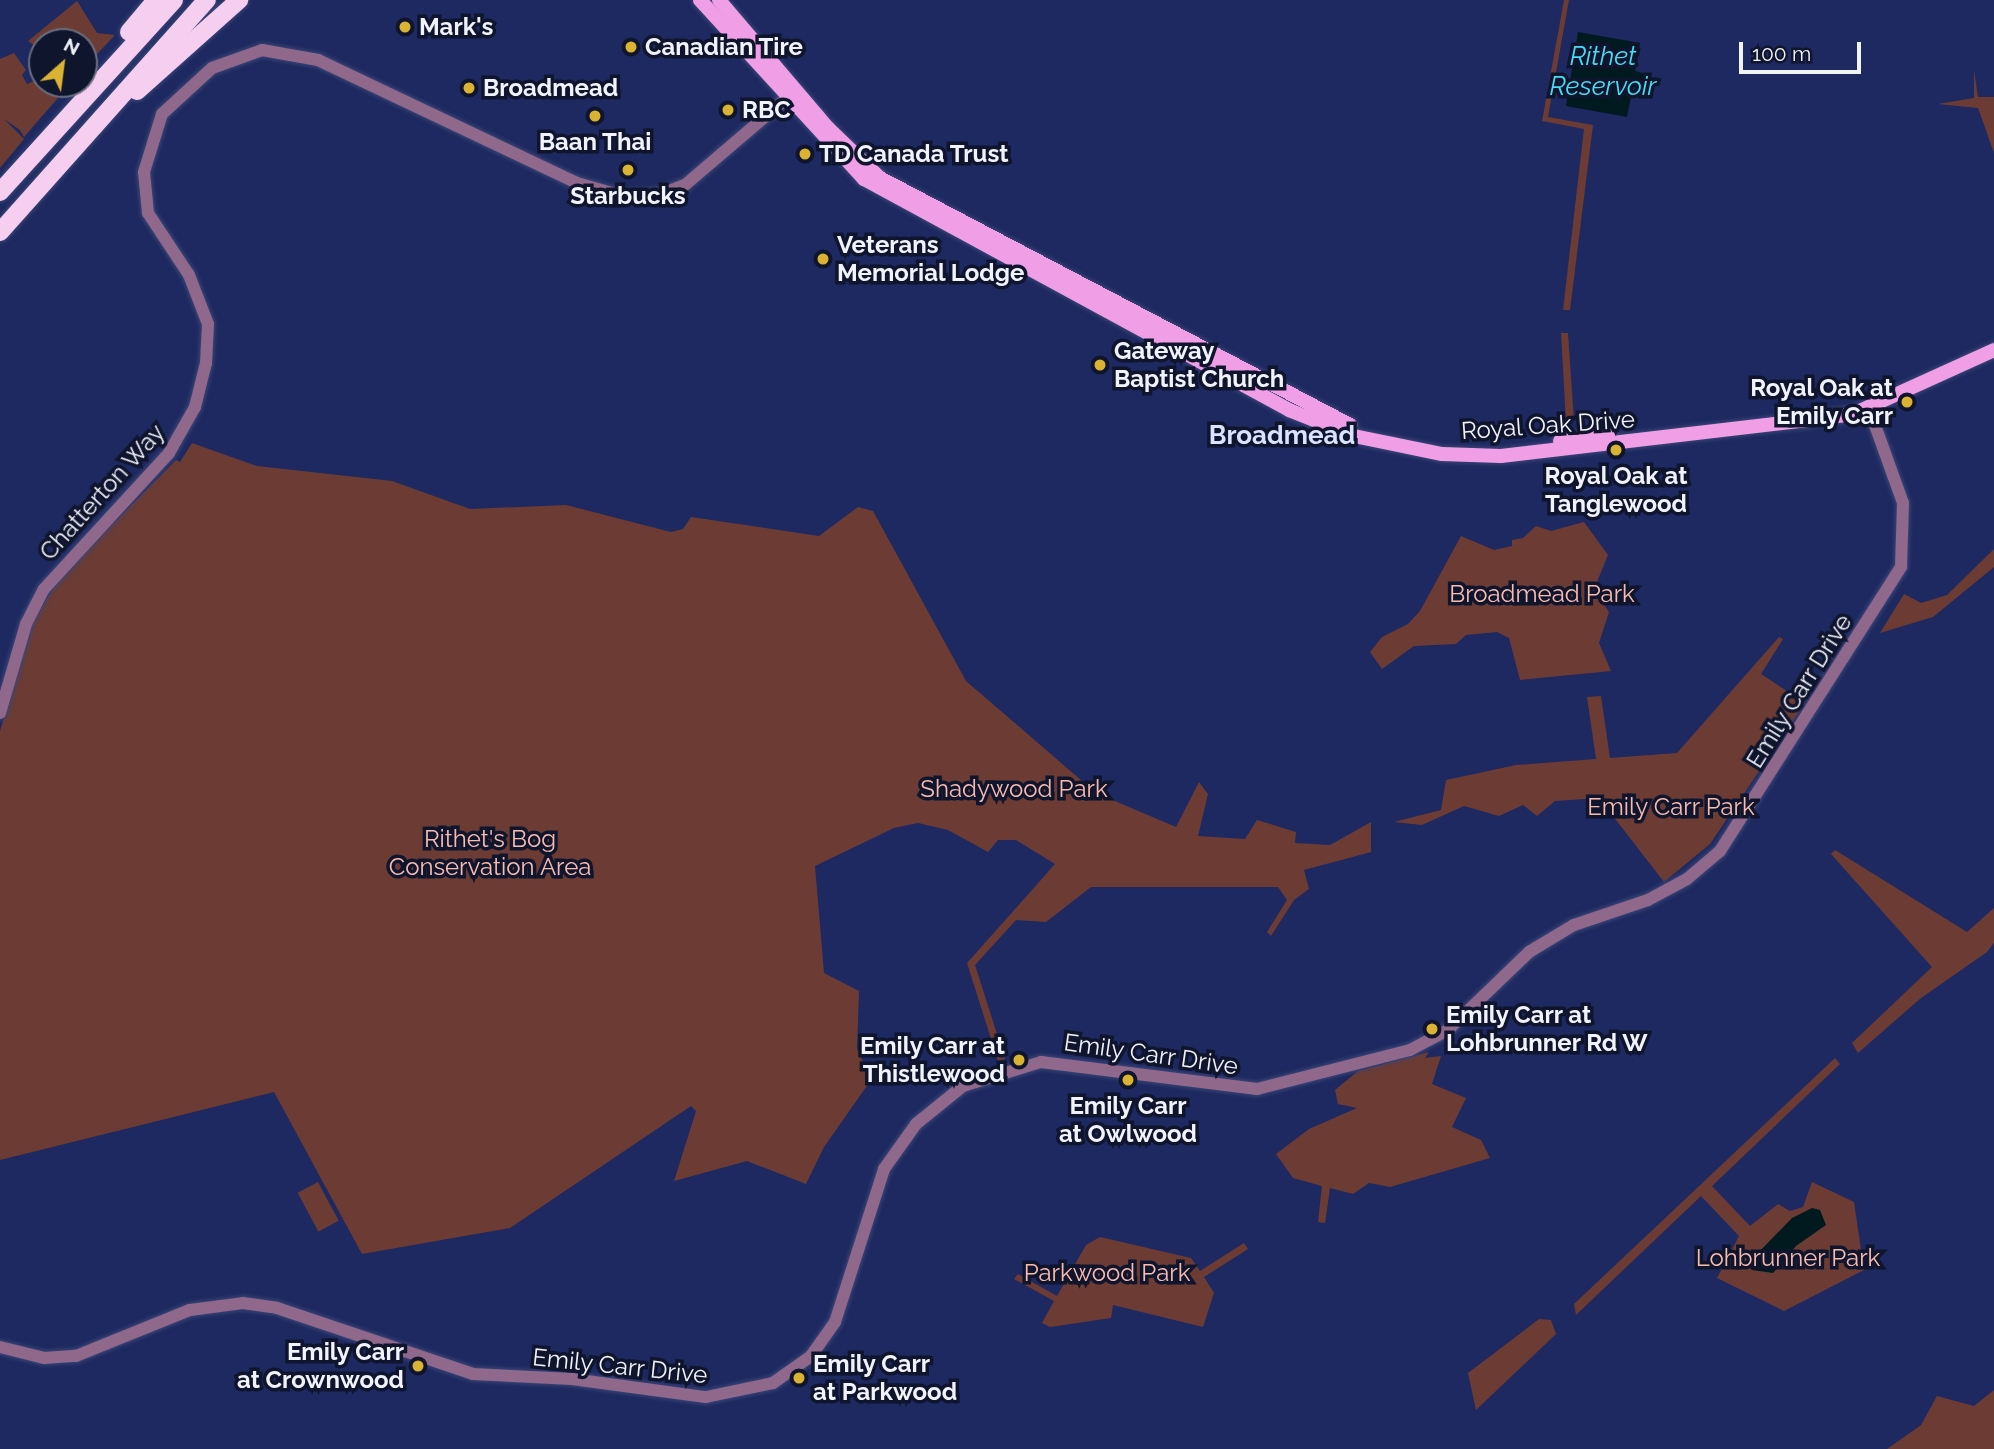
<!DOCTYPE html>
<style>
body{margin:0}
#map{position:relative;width:1994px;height:1449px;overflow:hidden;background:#1d2960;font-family:Raleway,sans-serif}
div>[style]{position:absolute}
.green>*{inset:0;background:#6c3c34;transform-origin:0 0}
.water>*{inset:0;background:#001a1f}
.roads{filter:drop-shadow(0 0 2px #3b4576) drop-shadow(0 0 2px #3b4576)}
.minor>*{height:12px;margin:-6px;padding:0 6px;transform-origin:6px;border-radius:6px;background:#8f688b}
.major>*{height:14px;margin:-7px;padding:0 7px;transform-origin:7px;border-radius:7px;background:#f09fe7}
.highway>*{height:18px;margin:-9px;padding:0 9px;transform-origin:9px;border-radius:9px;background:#f5cef0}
.dots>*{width:19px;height:19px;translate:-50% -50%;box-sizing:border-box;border:4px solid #0f152d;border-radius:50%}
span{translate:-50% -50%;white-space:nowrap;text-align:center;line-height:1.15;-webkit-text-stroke:7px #0f152d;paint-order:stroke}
.poi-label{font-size:24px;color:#f1f3fb;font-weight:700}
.left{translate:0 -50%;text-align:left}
.right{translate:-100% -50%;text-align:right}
.street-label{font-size:24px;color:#f1f3fb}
.park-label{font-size:24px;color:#fabbaf}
.water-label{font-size:26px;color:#49ddf5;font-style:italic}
.neighbourhood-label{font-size:26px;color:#d9e2fe;font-weight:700}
.north{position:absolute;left:28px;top:28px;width:70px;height:70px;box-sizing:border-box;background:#0f152d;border:2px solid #696e7f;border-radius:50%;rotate:28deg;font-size:19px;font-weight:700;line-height:28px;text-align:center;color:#f1f3fb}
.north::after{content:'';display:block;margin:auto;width:24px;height:32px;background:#dab333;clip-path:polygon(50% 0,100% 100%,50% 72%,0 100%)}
.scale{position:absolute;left:1739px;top:42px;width:122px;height:32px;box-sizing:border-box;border:4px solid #f1f3fb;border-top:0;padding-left:9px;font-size:21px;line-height:24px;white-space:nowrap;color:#f1f3fb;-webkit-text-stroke:5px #0f152d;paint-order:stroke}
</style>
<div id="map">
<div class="green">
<div style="clip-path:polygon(1564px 0,1569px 0,1548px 117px,1593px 125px,1570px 310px,1563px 310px,1584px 129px,1542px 121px)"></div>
<div style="clip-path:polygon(77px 1px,97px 33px,115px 35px,84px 68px,84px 42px,42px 42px,42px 51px,28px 41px)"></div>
<div style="clip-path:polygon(14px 53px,26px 70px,22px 75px,27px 84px,42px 78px,42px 84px,70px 84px,24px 137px,20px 130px,4px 119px,24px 139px,0 168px,0 59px)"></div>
<div style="clip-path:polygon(1974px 70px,1978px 97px,1994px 97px,1994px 153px,1978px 108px,1938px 104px,1974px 98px)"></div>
<div style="clip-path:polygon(1561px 333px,1568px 333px,1574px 422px,1566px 423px)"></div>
<div style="clip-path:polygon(192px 443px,257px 466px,392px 481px,470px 509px,566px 505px,671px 532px,683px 529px,691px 517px,819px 536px,858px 507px,873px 511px,966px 681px,1096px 793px,1176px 827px,1199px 782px,1208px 794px,1198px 836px,1245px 839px,1257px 820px,1296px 832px,1295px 843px,1330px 845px,1371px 822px,1371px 852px,1304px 870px,1309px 889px,1294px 900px,1271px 936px,1267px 932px,1287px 900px,1278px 887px,1091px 887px,1046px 922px,1016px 920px,975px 965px,1005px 1059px,998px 1061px,967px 963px,1055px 864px,1016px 840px,998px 840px,988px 852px,948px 830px,918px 823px,894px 828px,815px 866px,824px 973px,859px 991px,857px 1049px,871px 1080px,824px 1147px,806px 1184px,747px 1161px,674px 1181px,696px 1111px,691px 1106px,510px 1228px,362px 1254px,274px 1092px,0 1160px,0 731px,30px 628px,58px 579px,176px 460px,180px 462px)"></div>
<div style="clip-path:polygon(1584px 522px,1608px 555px,1594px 589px,1609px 612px,1599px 643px,1611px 671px,1520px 680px,1509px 638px,1497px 632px,1466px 635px,1456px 644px,1414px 646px,1382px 669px,1370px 652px,1382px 637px,1408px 624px,1420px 611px,1461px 536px,1494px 550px,1512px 546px,1512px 540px,1523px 538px,1536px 526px,1551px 531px)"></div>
<div style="clip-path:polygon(1994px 549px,1994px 567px,1933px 617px,1880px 633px,1904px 594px,1921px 603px,1947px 595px)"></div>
<div style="clip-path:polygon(1779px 637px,1783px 639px,1761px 674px,1805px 703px,1710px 844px,1664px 882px,1599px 798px,1555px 801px,1537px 816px,1523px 805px,1499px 816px,1464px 806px,1422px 825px,1394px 822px,1441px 810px,1446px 780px,1516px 765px,1596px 759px,1587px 697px,1601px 696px,1610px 758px,1677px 753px)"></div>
<div style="clip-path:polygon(1835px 850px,1967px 932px,1994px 908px,1994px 943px,1987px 952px,1921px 998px,1858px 1053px,1852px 1043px,1932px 967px,1831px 854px)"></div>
<div style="clip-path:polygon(1429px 1052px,1425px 1058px,1441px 1056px,1432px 1084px,1466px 1098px,1452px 1127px,1481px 1140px,1490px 1158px,1390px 1187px,1369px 1183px,1353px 1194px,1330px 1188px,1325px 1223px,1318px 1222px,1322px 1186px,1293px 1178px,1276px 1154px,1309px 1129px,1357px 1108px,1338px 1104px,1335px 1090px,1358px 1071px)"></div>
<div style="clip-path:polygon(1835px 1058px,1840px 1064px,1712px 1186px,1750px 1226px,1778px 1204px,1790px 1211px,1803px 1207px,1812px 1182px,1854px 1202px,1864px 1270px,1784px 1311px,1717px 1278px,1739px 1236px,1701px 1196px,1576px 1315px,1574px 1304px)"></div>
<div style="left:318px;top:1182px;width:44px;height:23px;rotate:62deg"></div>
<div style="clip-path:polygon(1100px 1237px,1191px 1258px,1200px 1271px,1244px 1243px,1248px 1249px,1204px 1277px,1214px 1293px,1203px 1327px,1113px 1305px,1111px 1318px,1050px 1327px,1042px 1323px,1054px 1301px,1014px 1279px,1018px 1274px,1057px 1296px,1086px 1245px)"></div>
<div style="clip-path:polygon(1539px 1319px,1551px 1320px,1556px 1334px,1476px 1410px,1468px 1373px)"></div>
<div style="clip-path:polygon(1994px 1390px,1994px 1449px,1887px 1449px,1921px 1425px,1937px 1396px,1974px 1406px)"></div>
</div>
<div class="water">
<div style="clip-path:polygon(1578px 32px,1640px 43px,1635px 71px,1646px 74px,1644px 89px,1633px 87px,1627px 117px,1566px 106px)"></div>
<div style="clip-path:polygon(1812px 1208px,1820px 1210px,1826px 1225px,1796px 1246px,1773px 1273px,1752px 1270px,1756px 1255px,1792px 1218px)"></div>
</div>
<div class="roads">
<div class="minor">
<div style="left:0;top:713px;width:93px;rotate:-73.7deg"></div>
<div style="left:26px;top:624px;width:39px;rotate:-63deg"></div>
<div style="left:44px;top:589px;width:185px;rotate:-47.4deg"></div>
<div style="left:169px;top:453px;width:53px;rotate:-60.5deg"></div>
<div style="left:195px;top:407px;width:45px;rotate:-76deg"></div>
<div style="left:206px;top:363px;width:39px;rotate:-87deg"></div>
<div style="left:208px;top:324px;width:53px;rotate:-111.2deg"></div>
<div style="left:189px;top:275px;width:74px;rotate:-123.5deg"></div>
<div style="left:148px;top:213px;width:41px;rotate:-95.6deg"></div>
<div style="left:144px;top:172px;width:61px;rotate:-72.8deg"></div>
<div style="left:162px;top:114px;width:68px;rotate:-42.6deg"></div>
<div style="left:212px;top:68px;width:53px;rotate:-19.8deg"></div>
<div style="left:262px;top:50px;width:57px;rotate:10.1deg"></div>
<div style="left:318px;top:60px;width:287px;rotate:25.4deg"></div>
<div style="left:577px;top:183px;width:51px;rotate:15.9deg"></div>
<div style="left:626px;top:197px;width:35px;rotate:-5deg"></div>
<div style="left:661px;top:194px;width:26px;rotate:-21deg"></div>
<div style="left:685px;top:185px;width:143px;rotate:-40.5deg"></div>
<div style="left:0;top:1347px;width:45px;rotate:14deg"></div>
<div style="left:44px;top:1358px;width:32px;rotate:-4deg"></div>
<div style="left:76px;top:1356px;width:123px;rotate:-22deg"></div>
<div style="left:190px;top:1310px;width:53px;rotate:-7.5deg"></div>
<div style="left:243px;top:1303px;width:34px;rotate:8deg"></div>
<div style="left:277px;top:1308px;width:207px;rotate:18.6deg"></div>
<div style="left:473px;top:1374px;width:99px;rotate:2.9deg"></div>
<div style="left:572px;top:1379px;width:135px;rotate:7.7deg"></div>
<div style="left:706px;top:1397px;width:68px;rotate:-11.8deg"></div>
<div style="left:773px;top:1383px;width:47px;rotate:-35.4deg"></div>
<div style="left:811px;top:1356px;width:42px;rotate:-54.8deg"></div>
<div style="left:835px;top:1322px;width:161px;rotate:-72.2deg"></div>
<div style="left:884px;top:1169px;width:55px;rotate:-54.6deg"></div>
<div style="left:916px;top:1124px;width:60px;rotate:-39deg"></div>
<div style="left:963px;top:1086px;width:82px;rotate:-17.1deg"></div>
<div style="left:1041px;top:1062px;width:218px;rotate:7.1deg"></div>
<div style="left:1257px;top:1089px;width:158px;rotate:-14.3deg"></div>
<div style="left:1410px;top:1050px;width:43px;rotate:-27.8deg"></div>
<div style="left:1448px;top:1030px;width:112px;rotate:-43.9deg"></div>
<div style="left:1529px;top:952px;width:52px;rotate:-31deg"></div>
<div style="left:1574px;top:925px;width:78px;rotate:-18.7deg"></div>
<div style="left:1648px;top:900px;width:44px;rotate:-28.3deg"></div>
<div style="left:1687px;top:879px;width:43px;rotate:-40.3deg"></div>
<div style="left:1720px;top:851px;width:337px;rotate:-57.5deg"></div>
<div style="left:1901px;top:567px;width:64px;rotate:-88.2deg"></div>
<div style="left:1903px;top:503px;width:103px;rotate:-109.8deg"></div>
</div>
<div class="major">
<div style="left:700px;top:0;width:243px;rotate:47.5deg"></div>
<div style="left:864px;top:179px;width:484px;rotate:28.5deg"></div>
<div style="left:1289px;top:410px;width:70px;rotate:21.8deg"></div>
<div style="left:1354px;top:436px;width:90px;rotate:11.6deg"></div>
<div style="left:1442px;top:454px;width:59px;rotate:1.9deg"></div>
<div style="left:1501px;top:456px;width:302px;rotate:-6.7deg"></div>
<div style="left:1801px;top:421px;width:52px;rotate:-7.7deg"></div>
<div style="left:1853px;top:414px;width:155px;rotate:-24.4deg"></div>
<div style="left:719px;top:0;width:168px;rotate:49.6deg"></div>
<div style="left:828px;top:128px;width:72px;rotate:43.9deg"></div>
<div style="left:880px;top:178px;width:531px;rotate:27.72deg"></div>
<div style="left:1560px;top:441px;width:50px;rotate:-6.8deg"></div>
</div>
<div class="highway">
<div style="left:129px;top:32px;width:42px;rotate:-49.8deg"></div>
<div style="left:137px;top:91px;width:137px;rotate:-41.7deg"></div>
<div style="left:0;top:192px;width:259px;rotate:-47.8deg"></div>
<div style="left:0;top:232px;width:311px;rotate:-48.3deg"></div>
</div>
</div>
<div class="dots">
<div style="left:405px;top:27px;background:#dab333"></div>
<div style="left:631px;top:47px;background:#dab333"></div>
<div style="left:469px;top:88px;background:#dab333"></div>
<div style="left:728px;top:110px;background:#dab333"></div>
<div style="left:595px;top:116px;background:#dab333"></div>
<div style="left:805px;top:154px;background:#dab333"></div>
<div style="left:628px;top:170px;background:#dab333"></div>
<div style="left:823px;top:259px;background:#dab333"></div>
<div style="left:1100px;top:365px;background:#dab333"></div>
<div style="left:1907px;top:402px;background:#dab333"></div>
<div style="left:1616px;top:450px;background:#dab333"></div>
<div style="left:1432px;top:1029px;background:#dab333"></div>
<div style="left:1019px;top:1060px;background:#dab333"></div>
<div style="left:1128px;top:1080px;background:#dab333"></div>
<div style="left:418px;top:1366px;background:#dab333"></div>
<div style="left:799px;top:1378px;background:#dab333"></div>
</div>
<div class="poi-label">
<span class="left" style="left:419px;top:27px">Mark's</span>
<span class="left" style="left:645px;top:47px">Canadian Tire</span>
<span class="left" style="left:483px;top:88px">Broadmead</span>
<span class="left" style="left:742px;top:110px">RBC</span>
<span style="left:595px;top:142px">Baan Thai</span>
<span class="left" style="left:819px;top:154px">TD Canada Trust</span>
<span style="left:628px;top:196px">Starbucks</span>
<span class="left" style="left:837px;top:259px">Veterans<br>Memorial Lodge</span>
<span class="left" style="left:1114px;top:365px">Gateway<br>Baptist Church</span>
<span class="right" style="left:1893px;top:402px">Royal Oak at<br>Emily Carr</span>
<span style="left:1616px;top:490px">Royal Oak at<br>Tanglewood</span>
<span class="left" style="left:1446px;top:1029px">Emily Carr at<br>Lohbrunner Rd W</span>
<span class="right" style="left:1005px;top:1060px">Emily Carr at<br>Thistlewood</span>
<span style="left:1128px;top:1120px">Emily Carr<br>at Owlwood</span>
<span class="right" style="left:404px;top:1366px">Emily Carr<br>at Crownwood</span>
<span class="left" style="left:813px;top:1378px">Emily Carr<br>at Parkwood</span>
</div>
<div class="street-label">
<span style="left:1548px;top:425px;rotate:-4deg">Royal Oak Drive</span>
<span style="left:102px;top:492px;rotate:-48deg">Chatterton Way</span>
<span style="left:1799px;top:691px;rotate:-58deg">Emily Carr Drive</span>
<span style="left:1151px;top:1054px;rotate:8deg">Emily Carr Drive</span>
<span style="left:620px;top:1366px;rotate:6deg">Emily Carr Drive</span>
</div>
<div class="park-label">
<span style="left:1542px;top:594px">Broadmead Park</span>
<span style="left:1014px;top:789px">Shadywood Park</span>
<span style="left:1671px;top:807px">Emily Carr Park</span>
<span style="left:490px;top:853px">Rithet's Bog<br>Conservation Area</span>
<span style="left:1788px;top:1258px">Lohbrunner Park</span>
<span style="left:1107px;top:1273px">Parkwood Park</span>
</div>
<div class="water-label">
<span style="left:1603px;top:72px">Rithet<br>Reservoir</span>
</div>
<div class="neighbourhood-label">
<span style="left:1282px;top:436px">Broadmead</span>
</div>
<div class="north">N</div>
<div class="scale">100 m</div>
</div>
